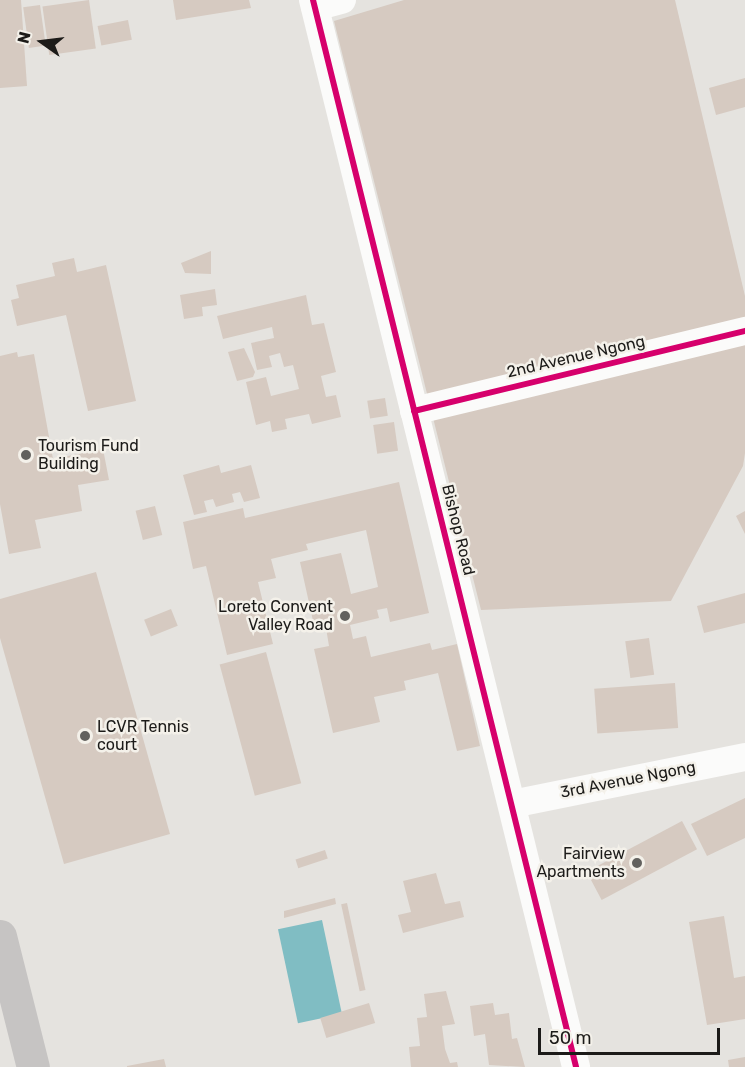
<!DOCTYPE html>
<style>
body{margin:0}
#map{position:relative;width:745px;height:1067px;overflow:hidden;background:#e5e3df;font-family:Rubik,sans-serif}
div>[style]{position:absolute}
.water>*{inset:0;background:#80bdc3;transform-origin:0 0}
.building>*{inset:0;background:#d6cac1;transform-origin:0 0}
.minor>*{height:28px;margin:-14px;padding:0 14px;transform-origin:14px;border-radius:14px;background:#fbfbfa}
.secondary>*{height:33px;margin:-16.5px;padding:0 16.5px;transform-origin:16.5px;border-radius:16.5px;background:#c6c4c3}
.cycleway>*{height:6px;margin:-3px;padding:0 3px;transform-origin:3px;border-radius:3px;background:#d6006c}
.dots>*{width:16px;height:16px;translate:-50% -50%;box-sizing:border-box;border:3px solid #f4f1ea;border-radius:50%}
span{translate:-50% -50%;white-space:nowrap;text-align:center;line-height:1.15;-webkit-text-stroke:5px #f4f1ea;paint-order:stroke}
.street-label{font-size:16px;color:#1c1b19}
.poi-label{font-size:16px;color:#1c1b19}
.left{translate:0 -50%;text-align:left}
.right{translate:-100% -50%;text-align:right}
.north{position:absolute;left:12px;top:12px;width:60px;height:60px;-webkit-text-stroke:4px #f4f1ea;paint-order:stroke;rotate:284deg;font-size:16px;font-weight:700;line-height:24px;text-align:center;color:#1c1b19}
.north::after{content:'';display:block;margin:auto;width:21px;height:27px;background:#1c1b19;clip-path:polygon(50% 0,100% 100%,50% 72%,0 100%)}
.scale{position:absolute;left:538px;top:1028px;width:182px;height:27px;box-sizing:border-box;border:3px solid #1c1b19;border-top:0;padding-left:8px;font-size:18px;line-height:21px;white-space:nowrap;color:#1c1b19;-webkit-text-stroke:4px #f4f1ea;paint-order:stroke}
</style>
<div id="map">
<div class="water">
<div style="left:322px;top:920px;width:96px;height:45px;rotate:78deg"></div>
</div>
<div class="building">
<div style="clip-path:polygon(0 0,21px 0,27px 86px,0 88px)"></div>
<div style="left:89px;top:0;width:49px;height:47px;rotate:82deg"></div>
<div style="clip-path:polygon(173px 0,249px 0,251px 8px,176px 20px)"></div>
<div style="clip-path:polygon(404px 0,675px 0,745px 296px,745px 453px,743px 466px,671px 601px,481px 610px,334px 21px)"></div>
<div style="left:40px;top:5px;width:41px;height:17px;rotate:82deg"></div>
<div style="left:128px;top:20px;width:20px;height:31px;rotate:79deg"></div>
<div style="clip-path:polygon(745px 78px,745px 107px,716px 115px,709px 88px)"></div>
<div style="clip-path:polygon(211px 251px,211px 274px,185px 273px,181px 263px)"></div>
<div style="clip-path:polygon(74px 258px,77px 272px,106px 265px,136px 401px,88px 411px,66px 315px,17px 326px,11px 300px,19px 298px,16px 285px,55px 276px,52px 263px)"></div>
<div style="clip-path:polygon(215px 289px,217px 305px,202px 307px,203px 316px,184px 319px,180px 295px)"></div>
<div style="clip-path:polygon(306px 295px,312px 325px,324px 323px,336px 372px,321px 376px,326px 397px,336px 395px,341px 417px,312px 424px,309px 414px,285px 419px,287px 429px,272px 432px,270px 421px,256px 425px,246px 382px,266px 377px,271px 396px,299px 389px,293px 365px,284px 367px,280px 353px,269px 356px,272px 367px,257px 370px,251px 343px,274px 338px,272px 327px,223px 339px,217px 316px)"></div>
<div style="clip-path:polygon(244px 348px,255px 372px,253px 377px,237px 381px,228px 352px)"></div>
<div style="clip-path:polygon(17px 352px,18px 357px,34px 354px,53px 459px,103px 449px,109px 480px,78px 485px,82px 511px,35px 520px,41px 548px,9px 554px,0 504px,0 356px)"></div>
<div style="left:385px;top:398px;width:18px;height:18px;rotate:81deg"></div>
<div style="left:394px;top:422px;width:29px;height:21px;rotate:82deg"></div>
<div style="clip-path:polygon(219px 465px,221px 473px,251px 465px,260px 498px,244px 502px,240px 492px,232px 494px,234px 502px,216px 507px,213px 499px,204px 501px,207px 512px,194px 515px,183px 475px)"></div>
<div style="clip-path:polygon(399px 482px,429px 613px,390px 622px,387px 608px,377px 610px,379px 618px,350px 625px,353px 639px,366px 636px,371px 657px,430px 643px,432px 650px,457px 644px,480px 746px,457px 751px,438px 673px,404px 681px,406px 690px,374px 697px,380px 722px,333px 733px,314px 649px,329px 646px,326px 628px,315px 630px,300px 562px,341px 553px,351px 594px,378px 587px,366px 530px,306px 544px,308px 550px,271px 559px,276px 578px,258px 582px,273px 644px,227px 655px,206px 566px,193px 569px,183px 522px,243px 508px,245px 518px)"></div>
<div style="left:155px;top:506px;width:30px;height:20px;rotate:76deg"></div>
<div style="clip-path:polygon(745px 511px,745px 534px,736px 516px)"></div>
<div style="clip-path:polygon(96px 572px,170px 834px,64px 864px,0 638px,0 599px)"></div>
<div style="clip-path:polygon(745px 593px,745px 623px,704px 633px,697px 606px)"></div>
<div style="left:171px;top:609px;width:18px;height:29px;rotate:68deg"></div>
<div style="left:649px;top:638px;width:37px;height:24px;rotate:82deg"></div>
<div style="left:266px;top:652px;width:136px;height:48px;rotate:75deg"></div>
<div style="left:675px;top:683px;width:45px;height:81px;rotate:86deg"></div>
<div style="clip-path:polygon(745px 798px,745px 838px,707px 856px,691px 824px)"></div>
<div style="left:682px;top:821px;width:32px;height:108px;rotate:62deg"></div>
<div style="left:325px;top:850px;width:9px;height:31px;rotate:72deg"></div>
<div style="clip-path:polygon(436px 873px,445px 904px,460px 901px,464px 917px,403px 933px,398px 915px,411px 912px,403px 881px)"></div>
<div style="clip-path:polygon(335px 898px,336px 904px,284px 918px,284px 911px)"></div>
<div style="left:347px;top:903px;width:89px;height:6px;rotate:78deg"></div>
<div style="clip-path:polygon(724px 916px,734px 978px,745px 976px,745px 1019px,707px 1025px,689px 922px)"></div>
<div style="clip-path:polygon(446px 991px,455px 1024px,442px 1026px,445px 1049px,450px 1063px,457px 1062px,458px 1067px,411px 1067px,409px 1047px,420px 1046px,417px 1018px,427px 1017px,424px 994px)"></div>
<div style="left:369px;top:1003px;width:21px;height:51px;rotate:73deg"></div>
<div style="clip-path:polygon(493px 1003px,495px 1015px,509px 1013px,512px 1039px,517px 1038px,525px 1067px,489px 1065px,485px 1034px,474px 1036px,470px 1006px)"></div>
<div style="clip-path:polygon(745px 1057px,745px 1067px,729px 1067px,728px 1060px)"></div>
<div style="clip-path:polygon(164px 1059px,166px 1067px,127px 1067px,127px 1066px)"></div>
</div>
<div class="minor">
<div style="left:313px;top:0;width:1099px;rotate:76.15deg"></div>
<div style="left:315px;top:7px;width:28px;rotate:-15deg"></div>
<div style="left:414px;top:411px;width:341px;rotate:-13.6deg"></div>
<div style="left:512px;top:804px;width:238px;rotate:-11.4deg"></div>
</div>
<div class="secondary">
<div style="left:0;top:936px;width:135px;rotate:75.9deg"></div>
</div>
<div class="cycleway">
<div style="left:313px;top:0;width:1099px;rotate:76.15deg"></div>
<div style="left:414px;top:411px;width:341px;rotate:-13.6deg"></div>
</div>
<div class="dots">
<div style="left:26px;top:455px;background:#62615e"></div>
<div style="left:345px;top:616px;background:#62615e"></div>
<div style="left:85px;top:736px;background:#62615e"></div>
<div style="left:637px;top:863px;background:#62615e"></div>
</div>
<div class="street-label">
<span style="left:576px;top:357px;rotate:-13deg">2nd Avenue Ngong</span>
<span style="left:458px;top:530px;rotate:76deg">Bishop Road</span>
<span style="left:628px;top:780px;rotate:-11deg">3rd Avenue Ngong</span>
</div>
<div class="poi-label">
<span class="left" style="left:38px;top:455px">Tourism Fund<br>Building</span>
<span class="right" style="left:333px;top:616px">Loreto Convent<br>Valley Road</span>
<span class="left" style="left:97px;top:736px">LCVR Tennis<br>court</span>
<span class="right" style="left:625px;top:863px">Fairview<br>Apartments</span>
</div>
<div class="north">N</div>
<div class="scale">50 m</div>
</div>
